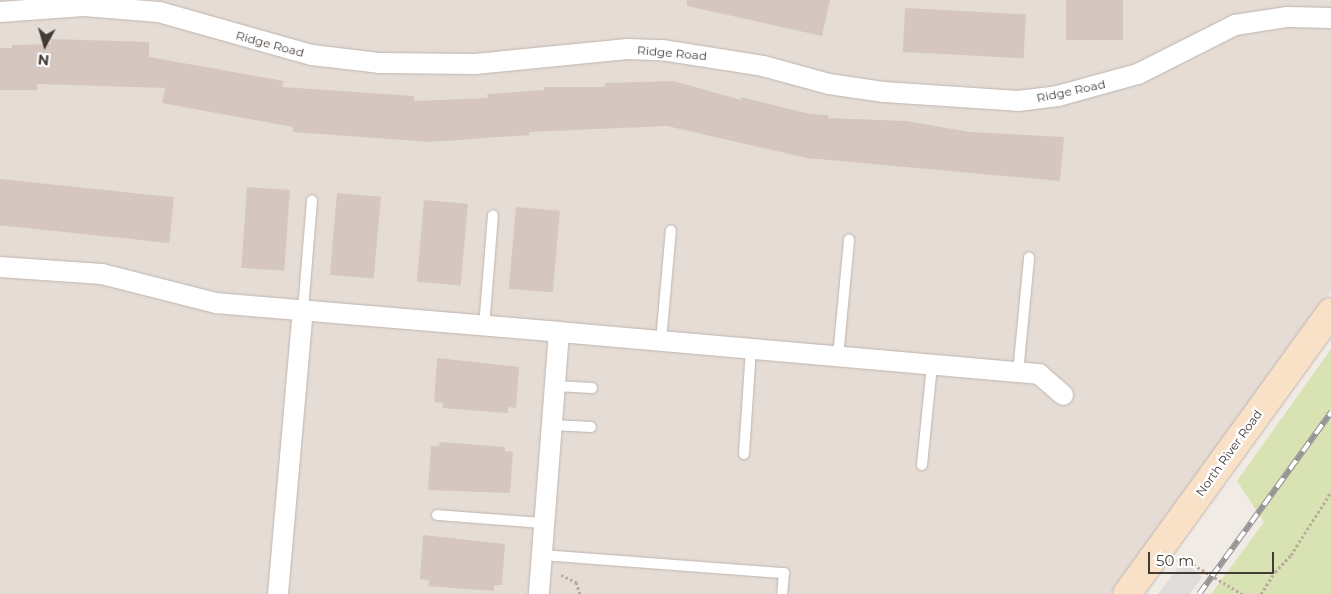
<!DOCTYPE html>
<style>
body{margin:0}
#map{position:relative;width:1331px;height:594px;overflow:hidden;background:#f1ebe6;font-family:Montserrat,sans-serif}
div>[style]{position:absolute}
.residential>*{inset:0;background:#e5dcd5}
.green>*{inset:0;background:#d8e2b2}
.parking>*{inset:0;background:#e0dcdb}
.building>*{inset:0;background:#d5c7c0;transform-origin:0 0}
.path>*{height:3px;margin-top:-1.5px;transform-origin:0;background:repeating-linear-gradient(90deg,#bca99c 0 2.5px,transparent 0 5px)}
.roads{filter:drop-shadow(0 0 1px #bfb4ad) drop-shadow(0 0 1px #bfb4ad)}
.lane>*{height:10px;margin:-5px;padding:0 5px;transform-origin:5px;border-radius:5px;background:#fff}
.street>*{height:20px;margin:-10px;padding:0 10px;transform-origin:10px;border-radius:10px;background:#fff}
.secondary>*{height:28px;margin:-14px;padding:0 14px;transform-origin:14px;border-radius:14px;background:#f9e1c8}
.rail>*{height:5.5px;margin-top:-2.75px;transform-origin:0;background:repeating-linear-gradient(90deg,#fff 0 11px,#959595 0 22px);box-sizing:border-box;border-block:1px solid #959595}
span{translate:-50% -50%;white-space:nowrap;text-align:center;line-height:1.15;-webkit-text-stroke:4.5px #fff;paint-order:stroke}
.street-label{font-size:12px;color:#433b36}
.north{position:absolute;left:20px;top:20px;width:50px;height:50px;-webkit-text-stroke:4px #fff;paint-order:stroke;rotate:186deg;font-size:14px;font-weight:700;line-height:20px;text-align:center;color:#433b36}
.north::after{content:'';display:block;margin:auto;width:18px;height:22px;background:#433b36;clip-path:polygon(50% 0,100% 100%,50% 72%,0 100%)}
.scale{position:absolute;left:1148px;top:552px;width:126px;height:22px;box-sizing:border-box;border:2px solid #433b36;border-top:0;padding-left:6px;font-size:15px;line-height:18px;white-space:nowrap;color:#433b36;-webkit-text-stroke:4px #fff;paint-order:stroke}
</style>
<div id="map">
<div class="residential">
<div style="clip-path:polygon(0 0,1331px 0,1331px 291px,1110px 594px,0 594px)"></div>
</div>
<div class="green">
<div style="clip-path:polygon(1331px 349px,1331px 594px,1211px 594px,1264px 522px,1237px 481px)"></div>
</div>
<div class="parking">
<div style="clip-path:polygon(1183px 561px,1202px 577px,1190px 594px,1158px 594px)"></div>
</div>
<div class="building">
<div style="clip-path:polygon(687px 0,830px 0,822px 36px,687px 6px)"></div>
<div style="left:1066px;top:0;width:57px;height:40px"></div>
<div style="left:905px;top:8px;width:121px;height:44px;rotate:3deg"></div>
<div style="clip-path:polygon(51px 39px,149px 42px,149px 57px,284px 81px,282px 87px,414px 96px,414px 101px,488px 98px,487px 94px,544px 90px,544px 87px,605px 87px,605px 83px,674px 81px,741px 100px,741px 97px,810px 114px,828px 115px,828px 118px,906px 121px,970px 132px,1064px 137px,1060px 181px,807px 158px,667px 126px,529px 132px,529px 135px,430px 142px,293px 132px,293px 127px,162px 103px,165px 88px,37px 84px,37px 90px,0 90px,0 48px,12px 48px,12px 45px,51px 44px)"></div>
<div style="left:0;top:179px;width:175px;height:46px;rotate:6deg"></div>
<div style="left:247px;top:187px;width:43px;height:81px;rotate:4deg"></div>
<div style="left:337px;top:193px;width:44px;height:82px;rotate:5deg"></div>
<div style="left:424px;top:200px;width:44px;height:82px;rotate:5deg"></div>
<div style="left:516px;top:207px;width:44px;height:82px;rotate:5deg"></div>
<div style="clip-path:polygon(437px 358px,519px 367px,516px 408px,508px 407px,508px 413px,442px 408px,443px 403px,434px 402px)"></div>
<div style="clip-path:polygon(440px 442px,505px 447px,505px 451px,513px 452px,510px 493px,428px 490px,431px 446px,439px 446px)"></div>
<div style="clip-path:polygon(423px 535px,505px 544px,502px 585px,494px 585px,494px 591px,428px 586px,429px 580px,420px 579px)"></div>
</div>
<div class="path">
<div style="left:1189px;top:562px;width:62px;rotate:31.1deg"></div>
<div style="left:561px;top:575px;width:17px;rotate:25deg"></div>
<div style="left:576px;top:582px;width:13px;rotate:72deg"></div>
<div style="left:1261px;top:594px;width:26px;rotate:-58deg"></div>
<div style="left:1275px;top:572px;width:23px;rotate:-47deg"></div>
<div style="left:1291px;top:555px;width:75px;rotate:-57.6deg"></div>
</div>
<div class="roads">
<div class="lane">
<div style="left:303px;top:310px;width:110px;rotate:-85.3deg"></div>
<div style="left:484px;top:327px;width:112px;rotate:-85.4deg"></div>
<div style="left:661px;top:341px;width:111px;rotate:-84.9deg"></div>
<div style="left:838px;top:357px;width:118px;rotate:-84.6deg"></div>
<div style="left:1018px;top:373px;width:116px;rotate:-84.5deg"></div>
<div style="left:555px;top:386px;width:37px;rotate:3deg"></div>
<div style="left:552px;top:425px;width:39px;rotate:3deg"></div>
<div style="left:744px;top:454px;width:105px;rotate:-86.2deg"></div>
<div style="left:922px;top:465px;width:100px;rotate:-84.3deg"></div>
<div style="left:437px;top:515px;width:107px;rotate:4.3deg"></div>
<div style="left:542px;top:555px;width:243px;rotate:4.3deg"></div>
<div style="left:784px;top:573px;width:21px;rotate:95deg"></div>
</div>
<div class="street">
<div style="left:0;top:12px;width:84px;rotate:-4.1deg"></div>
<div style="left:84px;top:6px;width:75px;rotate:4.6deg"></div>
<div style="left:159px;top:12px;width:159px;rotate:15.7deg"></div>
<div style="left:312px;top:55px;width:67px;rotate:6.8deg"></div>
<div style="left:379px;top:63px;width:96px;rotate:0.6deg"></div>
<div style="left:475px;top:64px;width:153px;rotate:-5.6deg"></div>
<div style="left:627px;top:49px;width:35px;rotate:2deg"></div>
<div style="left:662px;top:50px;width:102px;rotate:9deg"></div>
<div style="left:763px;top:66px;width:68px;rotate:15.3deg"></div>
<div style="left:829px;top:84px;width:56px;rotate:8.3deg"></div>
<div style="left:884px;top:92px;width:134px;rotate:3.8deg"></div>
<div style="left:1018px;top:101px;width:40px;rotate:-7.1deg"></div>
<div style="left:1058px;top:96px;width:83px;rotate:-15.4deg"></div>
<div style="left:1138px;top:74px;width:109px;rotate:-26.8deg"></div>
<div style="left:1235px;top:25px;width:53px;rotate:-8.7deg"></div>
<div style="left:1287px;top:17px;width:44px;rotate:1.3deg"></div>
<div style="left:0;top:267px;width:102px;rotate:3.9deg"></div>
<div style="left:102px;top:274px;width:118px;rotate:14.3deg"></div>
<div style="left:216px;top:303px;width:344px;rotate:4.8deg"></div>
<div style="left:559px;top:332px;width:263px;rotate:94.4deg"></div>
<div style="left:559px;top:332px;width:482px;rotate:5deg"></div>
<div style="left:1039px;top:374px;width:32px;rotate:41deg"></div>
<div style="left:278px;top:594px;width:285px;rotate:-85deg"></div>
</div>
<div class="secondary">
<div style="left:1127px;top:594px;width:348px;rotate:-54.1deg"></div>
</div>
</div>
<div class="rail">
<div style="left:1199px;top:594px;width:225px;rotate:-54deg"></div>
</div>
<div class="street-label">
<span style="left:270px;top:44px;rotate:15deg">Ridge Road</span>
<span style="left:672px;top:53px;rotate:5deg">Ridge Road</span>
<span style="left:1071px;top:91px;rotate:-12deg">Ridge Road</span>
<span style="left:1229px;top:453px;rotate:-54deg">North River Road</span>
</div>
<div class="north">N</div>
<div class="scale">50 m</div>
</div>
